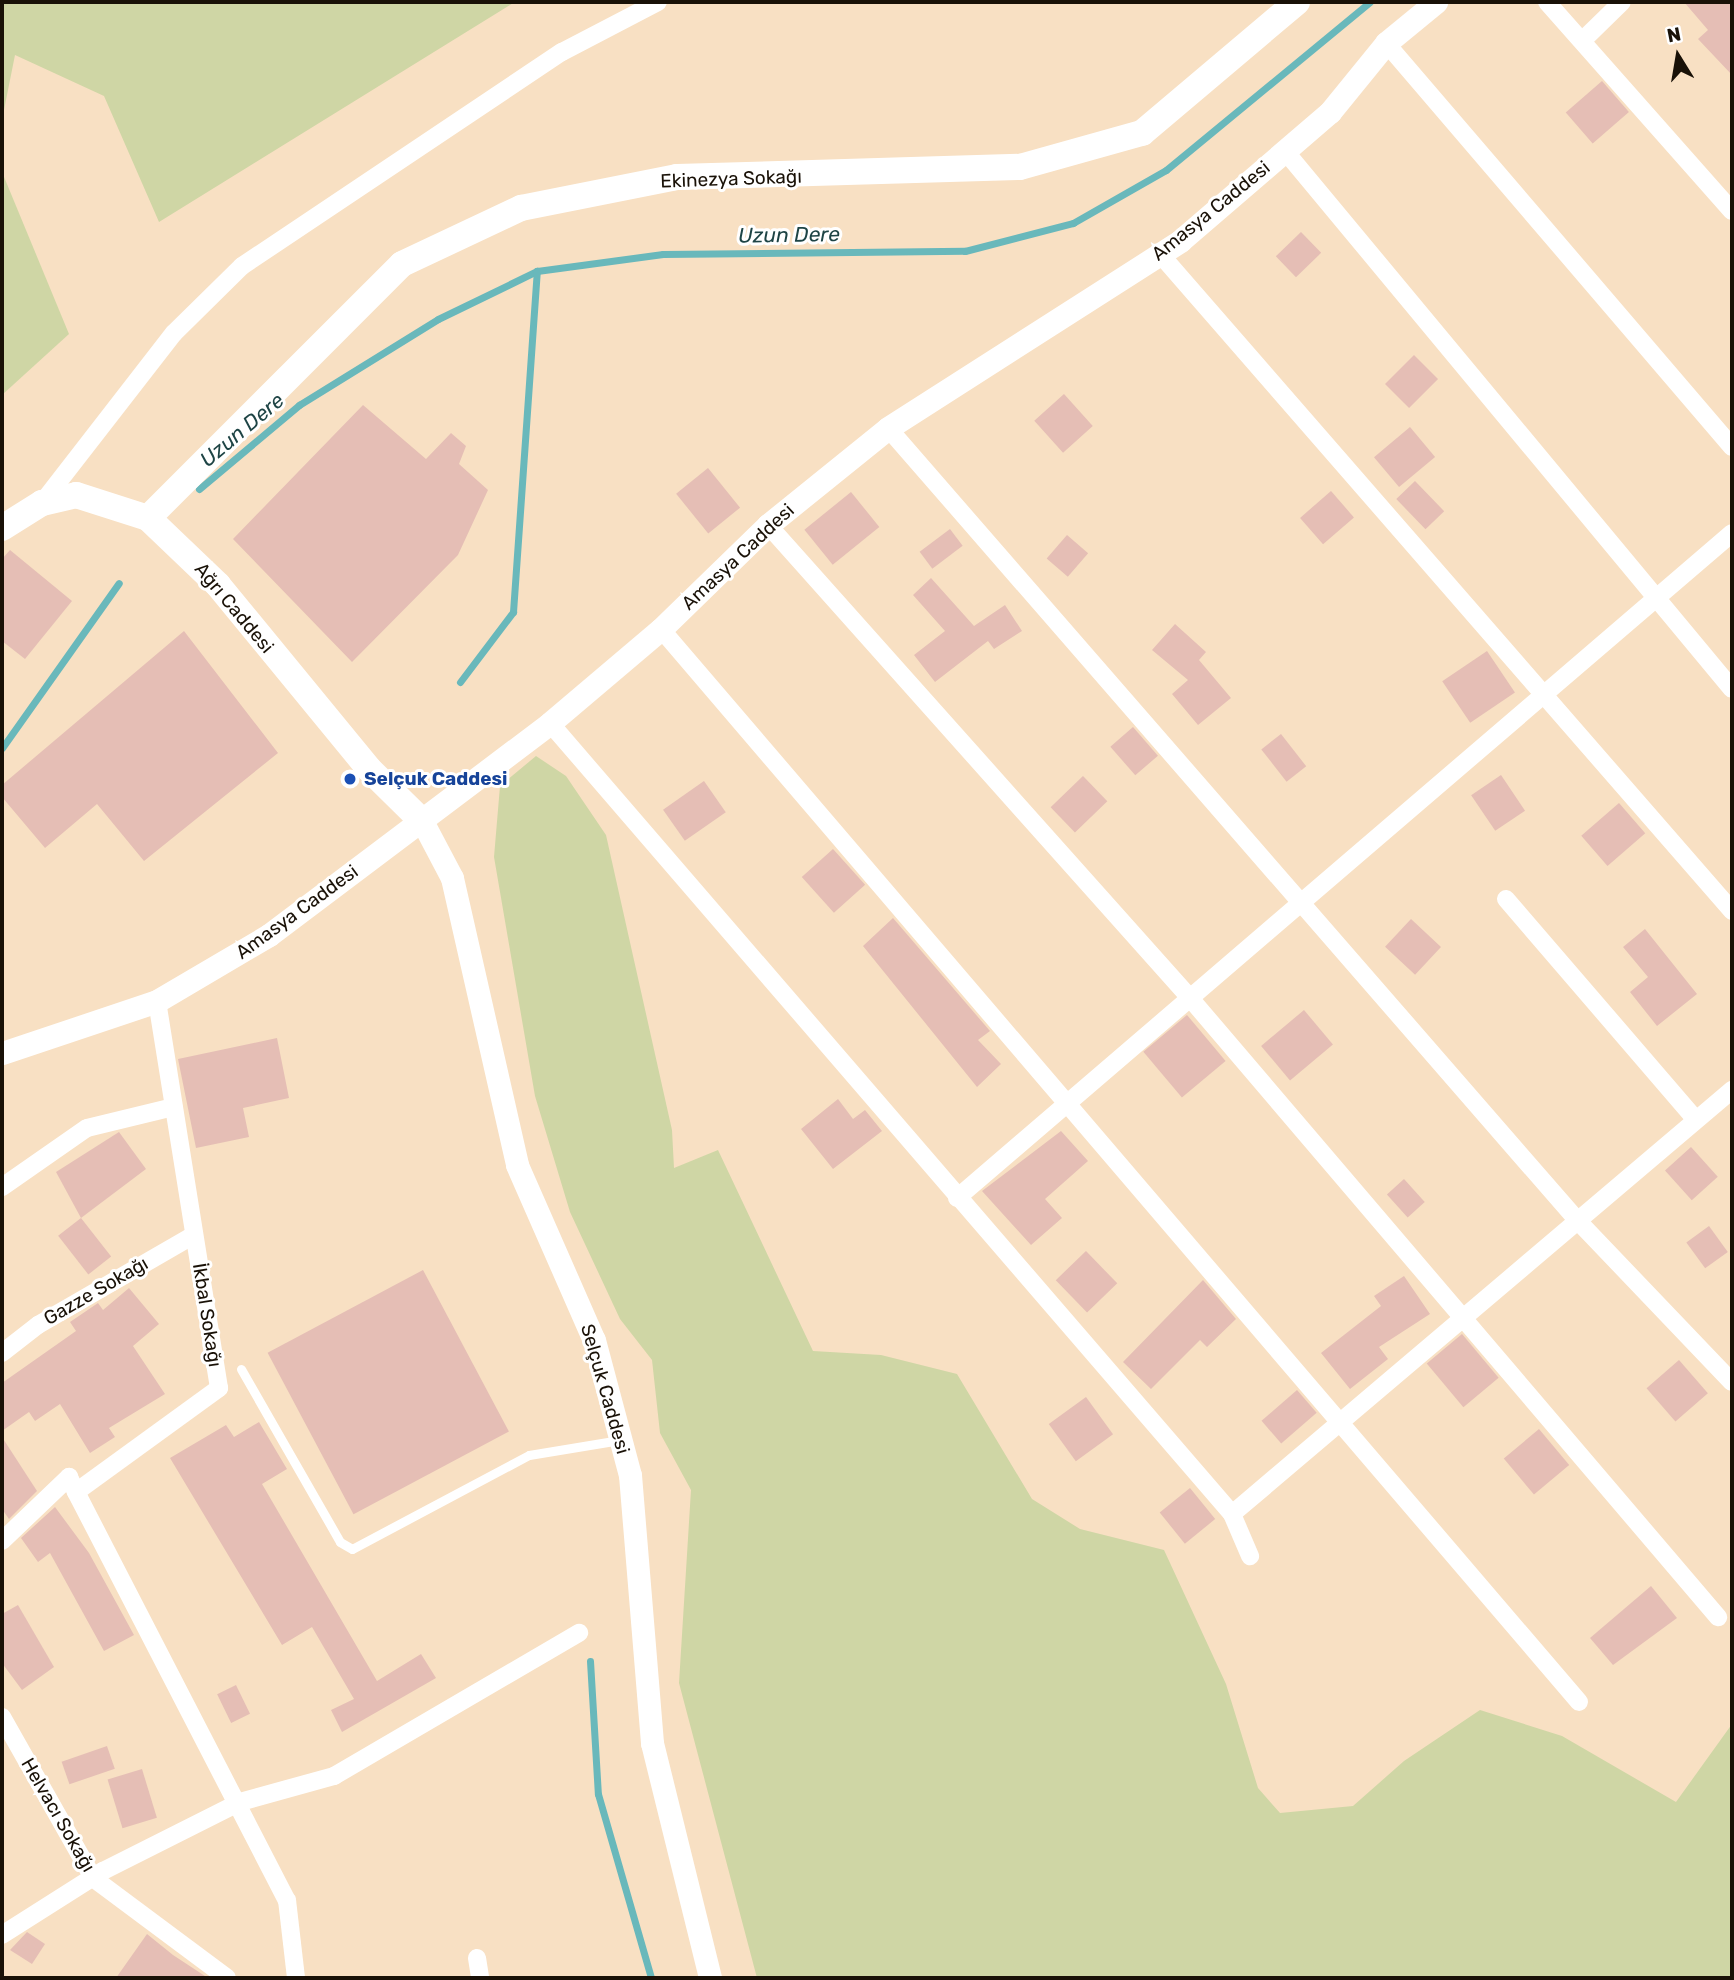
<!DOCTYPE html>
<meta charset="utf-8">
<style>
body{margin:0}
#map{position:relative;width:1734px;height:1980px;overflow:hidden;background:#f8e0c3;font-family:Rubik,sans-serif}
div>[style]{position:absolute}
.green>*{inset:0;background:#cfd6a5}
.stream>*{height:7px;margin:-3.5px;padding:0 3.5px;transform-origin:3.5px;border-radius:3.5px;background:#69b8bb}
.building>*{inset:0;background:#e5beb5;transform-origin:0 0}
.service>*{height:9px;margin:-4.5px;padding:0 4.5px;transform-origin:4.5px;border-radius:4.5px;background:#fff}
.minor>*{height:18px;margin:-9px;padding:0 9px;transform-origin:9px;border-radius:9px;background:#fff}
.tertiary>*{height:23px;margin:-11.5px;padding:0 11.5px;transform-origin:11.5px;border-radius:11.5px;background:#fff}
.secondary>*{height:26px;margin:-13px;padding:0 13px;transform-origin:13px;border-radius:13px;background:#fff}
.dots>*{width:19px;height:19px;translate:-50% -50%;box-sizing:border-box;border:4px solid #fff;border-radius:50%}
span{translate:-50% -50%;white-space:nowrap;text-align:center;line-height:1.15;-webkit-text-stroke:6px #fff;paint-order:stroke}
.street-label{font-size:19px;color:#191107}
.transit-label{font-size:19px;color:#164399;font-weight:700}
.left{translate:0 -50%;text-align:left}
.water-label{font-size:21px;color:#1e4445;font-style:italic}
.frame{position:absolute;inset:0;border:4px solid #191107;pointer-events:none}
.north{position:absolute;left:1643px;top:21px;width:70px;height:70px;-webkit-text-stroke:5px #fff;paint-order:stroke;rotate:349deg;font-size:19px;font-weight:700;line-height:28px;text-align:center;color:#191107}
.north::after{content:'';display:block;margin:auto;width:24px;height:32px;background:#191107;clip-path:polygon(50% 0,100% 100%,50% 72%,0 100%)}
</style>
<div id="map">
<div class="green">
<div style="clip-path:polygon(2px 2px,515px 2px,159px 222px,104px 96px,15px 55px,2px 120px)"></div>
<div style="clip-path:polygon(2px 172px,69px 334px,2px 395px)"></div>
<div style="clip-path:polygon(536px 756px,566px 776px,606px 835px,672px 1130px,674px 1168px,718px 1150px,813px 1351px,881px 1355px,957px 1374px,1032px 1499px,1080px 1529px,1164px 1550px,1226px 1684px,1258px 1788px,1280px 1813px,1353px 1806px,1404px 1761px,1480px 1710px,1562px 1736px,1676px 1802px,1732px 1724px,1732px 1978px,757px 1978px,679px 1683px,691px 1490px,660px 1433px,652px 1360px,620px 1319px,570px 1212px,535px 1096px,494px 857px,500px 786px)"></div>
</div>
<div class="stream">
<div style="left:199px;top:489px;width:131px;rotate:-40deg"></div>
<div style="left:299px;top:405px;width:163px;rotate:-31.7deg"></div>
<div style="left:438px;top:319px;width:110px;rotate:-25.9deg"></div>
<div style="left:537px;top:271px;width:127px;rotate:-7.7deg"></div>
<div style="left:663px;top:254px;width:302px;rotate:-0.6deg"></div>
<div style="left:965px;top:251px;width:112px;rotate:-14.5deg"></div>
<div style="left:1073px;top:223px;width:107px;rotate:-29.7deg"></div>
<div style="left:1166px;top:170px;width:264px;rotate:-39.5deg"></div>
<div style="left:460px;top:682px;width:88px;rotate:-52.9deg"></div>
<div style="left:513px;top:612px;width:342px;rotate:-86deg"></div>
<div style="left:2px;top:748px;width:202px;rotate:-54.7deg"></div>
<div style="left:590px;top:1661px;width:133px;rotate:86.6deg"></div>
<div style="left:598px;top:1794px;width:191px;rotate:73.9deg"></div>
</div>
<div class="building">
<div style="clip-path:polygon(1684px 2px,1732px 2px,1732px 75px,1698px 39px,1708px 30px)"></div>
<div style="left:1602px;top:81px;width:41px;height:48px;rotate:49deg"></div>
<div style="left:1301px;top:232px;width:29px;height:35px;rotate:46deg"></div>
<div style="left:1414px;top:355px;width:34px;height:41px;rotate:45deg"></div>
<div style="left:1064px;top:394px;width:43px;height:40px;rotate:48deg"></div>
<div style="clip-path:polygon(363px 405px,426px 459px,451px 433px,466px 446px,459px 464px,488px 490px,458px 555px,352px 662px,233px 539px)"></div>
<div style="left:1410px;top:427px;width:39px;height:47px;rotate:50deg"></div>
<div style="left:708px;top:468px;width:51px;height:41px;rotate:51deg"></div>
<div style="left:1415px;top:481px;width:42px;height:26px;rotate:46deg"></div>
<div style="left:1331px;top:491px;width:35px;height:41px;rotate:49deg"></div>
<div style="left:851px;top:492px;width:45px;height:60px;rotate:51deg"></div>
<div style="left:950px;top:529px;width:21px;height:38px;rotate:53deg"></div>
<div style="left:1067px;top:535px;width:28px;height:31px;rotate:41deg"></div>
<div style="clip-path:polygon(10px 550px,72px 601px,25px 659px,2px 641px,2px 559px)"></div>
<div style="clip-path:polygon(931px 578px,974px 626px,1005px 605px,1022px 631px,994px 649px,988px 641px,935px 682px,914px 655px,945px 631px,913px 595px)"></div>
<div style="clip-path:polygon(1175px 624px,1206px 652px,1199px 660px,1231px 698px,1198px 725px,1172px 694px,1188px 680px,1152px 650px)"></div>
<div style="clip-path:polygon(184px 631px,278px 753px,144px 861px,97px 804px,45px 848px,2px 797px,2px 785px)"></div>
<div style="left:1487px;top:651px;width:50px;height:54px;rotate:56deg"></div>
<div style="left:1133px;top:727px;width:38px;height:30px;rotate:49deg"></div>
<div style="left:1281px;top:734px;width:41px;height:25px;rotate:52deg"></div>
<div style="left:1501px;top:775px;width:43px;height:36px;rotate:56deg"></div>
<div style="left:1083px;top:776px;width:35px;height:45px;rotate:46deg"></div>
<div style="left:704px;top:781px;width:38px;height:50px;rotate:55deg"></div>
<div style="left:1619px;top:803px;width:40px;height:50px;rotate:49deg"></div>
<div style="left:833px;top:849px;width:48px;height:42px;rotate:48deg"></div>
<div style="clip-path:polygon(893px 918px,990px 1031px,978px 1040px,1001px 1064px,977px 1087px,863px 946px)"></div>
<div style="left:1411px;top:919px;width:41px;height:38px;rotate:43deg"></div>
<div style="clip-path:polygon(1645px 929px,1697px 994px,1657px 1026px,1630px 992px,1648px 977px,1623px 947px)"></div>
<div style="left:1304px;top:1010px;width:45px;height:56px;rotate:50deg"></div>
<div style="left:1187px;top:1015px;width:60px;height:57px;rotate:50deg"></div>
<div style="clip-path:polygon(277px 1038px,289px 1098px,243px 1108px,249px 1137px,196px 1148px,178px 1059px)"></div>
<div style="clip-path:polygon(838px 1099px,853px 1119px,865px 1110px,882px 1131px,833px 1169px,801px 1129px)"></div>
<div style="clip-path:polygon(1061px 1131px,1088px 1161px,1045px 1199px,1062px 1218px,1031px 1245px,982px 1191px)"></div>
<div style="clip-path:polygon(119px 1132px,146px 1169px,81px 1218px,56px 1172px)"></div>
<div style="left:1691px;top:1147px;width:40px;height:35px;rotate:48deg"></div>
<div style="left:1404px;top:1179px;width:31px;height:23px;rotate:48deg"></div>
<div style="left:81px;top:1218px;width:49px;height:29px;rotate:52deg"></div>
<div style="left:1709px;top:1226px;width:32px;height:28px;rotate:54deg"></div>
<div style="left:1086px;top:1251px;width:45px;height:42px;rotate:46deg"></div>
<div style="left:423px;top:1270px;width:183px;height:176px;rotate:62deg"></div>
<div style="clip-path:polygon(1404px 1276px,1430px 1314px,1379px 1347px,1388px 1359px,1350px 1389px,1321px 1353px,1381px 1306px,1374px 1296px)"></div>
<div style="clip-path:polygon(1203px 1280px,1236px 1319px,1207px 1347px,1200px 1340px,1151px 1389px,1123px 1362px)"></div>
<div style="clip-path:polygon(129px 1288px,159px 1324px,133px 1346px,165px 1394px,109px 1428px,115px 1437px,90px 1453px,60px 1404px,35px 1421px,29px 1412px,2px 1431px,2px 1383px,76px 1331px,70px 1322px,98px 1303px,103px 1310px)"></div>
<div style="left:1462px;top:1334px;width:57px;height:46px;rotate:50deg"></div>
<div style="left:1679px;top:1360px;width:44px;height:43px;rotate:49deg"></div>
<div style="left:1297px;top:1390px;width:30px;height:47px;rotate:49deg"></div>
<div style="left:1086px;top:1397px;width:46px;height:46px;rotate:54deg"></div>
<div style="clip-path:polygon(259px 1422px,287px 1469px,262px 1484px,377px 1681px,421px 1654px,436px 1678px,342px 1732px,331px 1710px,354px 1699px,312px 1627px,282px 1645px,170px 1458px,226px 1425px,234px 1437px)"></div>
<div style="left:1539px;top:1429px;width:47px;height:46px;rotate:50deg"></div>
<div style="clip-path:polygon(2px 1437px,37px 1491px,9px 1519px,2px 1509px)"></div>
<div style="left:1190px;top:1488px;width:40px;height:39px;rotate:51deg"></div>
<div style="clip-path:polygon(55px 1507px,89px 1553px,134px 1635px,104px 1651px,50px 1553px,38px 1562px,21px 1538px)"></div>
<div style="clip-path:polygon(1651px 1586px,1677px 1618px,1613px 1665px,1590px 1638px)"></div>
<div style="clip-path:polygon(18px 1605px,54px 1667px,22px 1690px,2px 1663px,2px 1614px)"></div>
<div style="left:236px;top:1685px;width:32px;height:21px;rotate:64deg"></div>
<div style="left:107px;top:1746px;width:24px;height:48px;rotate:71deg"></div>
<div style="left:142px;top:1769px;width:51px;height:36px;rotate:73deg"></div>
<div style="clip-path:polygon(27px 1932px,45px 1944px,32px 1964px,10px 1950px)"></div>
<div style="clip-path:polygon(147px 1934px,173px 1955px,208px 1978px,116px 1978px)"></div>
</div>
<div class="service">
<div style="left:241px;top:1369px;width:199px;rotate:60.2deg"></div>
<div style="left:340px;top:1542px;width:14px;rotate:30deg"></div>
<div style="left:352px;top:1549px;width:200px;rotate:-28deg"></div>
<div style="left:529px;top:1455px;width:92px;rotate:-9.4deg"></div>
</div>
<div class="minor">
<div style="left:1547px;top:2px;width:279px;rotate:48.5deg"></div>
<div style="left:1583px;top:40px;width:54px;rotate:-44.3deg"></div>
<div style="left:1386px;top:43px;width:532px;rotate:49.42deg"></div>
<div style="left:1285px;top:151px;width:699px;rotate:50.28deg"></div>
<div style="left:1161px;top:255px;width:870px;rotate:48.96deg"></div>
<div style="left:888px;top:428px;width:1050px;rotate:48.98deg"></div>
<div style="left:1577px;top:1220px;width:224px;rotate:46.3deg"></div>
<div style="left:42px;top:503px;width:215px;rotate:-52.2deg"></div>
<div style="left:174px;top:333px;width:95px;rotate:-44.6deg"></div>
<div style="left:242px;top:266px;width:385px;rotate:-33.8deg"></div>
<div style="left:562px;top:52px;width:108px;rotate:-27.5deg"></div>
<div style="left:768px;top:525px;width:634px;rotate:48.26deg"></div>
<div style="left:1190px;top:998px;width:814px;rotate:49.54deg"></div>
<div style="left:661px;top:629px;width:1412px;rotate:49.45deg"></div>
<div style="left:550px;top:723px;width:1044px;rotate:49.23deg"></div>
<div style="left:1232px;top:1514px;width:46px;rotate:66.8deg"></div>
<div style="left:1506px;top:899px;width:291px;rotate:49.3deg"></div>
<div style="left:2px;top:1187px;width:103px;rotate:-34.8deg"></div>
<div style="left:87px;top:1128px;width:89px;rotate:-13.7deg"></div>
<div style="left:957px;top:1198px;width:1021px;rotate:-40.63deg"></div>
<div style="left:2px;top:1353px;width:46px;rotate:-37.9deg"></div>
<div style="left:38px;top:1325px;width:180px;rotate:-30deg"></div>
<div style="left:76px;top:1492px;width:459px;rotate:62.7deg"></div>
<div style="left:287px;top:1900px;width:79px;rotate:83.4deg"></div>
<div style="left:1232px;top:1514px;width:656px;rotate:-40.3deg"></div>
<div style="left:2px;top:1541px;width:93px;rotate:-43.7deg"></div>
<div style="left:69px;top:1477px;width:17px;rotate:65deg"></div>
<div style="left:76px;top:1492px;width:177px;rotate:-36deg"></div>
<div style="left:219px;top:1388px;width:392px;rotate:-99.1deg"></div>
<div style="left:2px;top:1717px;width:185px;rotate:60.5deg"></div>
<div style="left:93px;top:1878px;width:167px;rotate:36.7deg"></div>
<div style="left:2px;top:1935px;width:120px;rotate:-32.4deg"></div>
<div style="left:103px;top:1871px;width:153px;rotate:-26.7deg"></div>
<div style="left:240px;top:1802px;width:98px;rotate:-15.5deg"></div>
<div style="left:334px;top:1776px;width:284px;rotate:-30.3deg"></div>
<div style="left:477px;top:1958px;width:20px;rotate:81deg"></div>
</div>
<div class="tertiary">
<div style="left:422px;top:821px;width:64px;rotate:62.2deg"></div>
<div style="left:452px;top:878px;width:294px;rotate:77.2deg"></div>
<div style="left:517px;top:1165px;width:191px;rotate:66.3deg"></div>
<div style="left:594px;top:1340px;width:140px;rotate:75.1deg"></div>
<div style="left:630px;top:1475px;width:269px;rotate:85.3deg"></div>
<div style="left:652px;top:1743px;width:242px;rotate:76.1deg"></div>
<div style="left:2px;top:1053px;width:163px;rotate:-18.5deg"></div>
<div style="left:157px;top:1001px;width:130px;rotate:-30.5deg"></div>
<div style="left:269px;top:935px;width:352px;rotate:-37deg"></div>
<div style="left:550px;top:723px;width:145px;rotate:-40.3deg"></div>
<div style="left:661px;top:629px;width:149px;rotate:-44.2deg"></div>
<div style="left:768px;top:525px;width:154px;rotate:-38.9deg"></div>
<div style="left:888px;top:428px;width:347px;rotate:-32.6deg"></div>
<div style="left:1180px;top:241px;width:198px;rotate:-40.7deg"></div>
<div style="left:1330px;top:112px;width:89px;rotate:-50.9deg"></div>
<div style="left:1386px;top:43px;width:65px;rotate:-39.4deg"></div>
</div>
<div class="secondary">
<div style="left:148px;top:518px;width:359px;rotate:-45deg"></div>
<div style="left:402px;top:264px;width:132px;rotate:-25.2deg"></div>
<div style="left:521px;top:208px;width:159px;rotate:-11.2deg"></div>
<div style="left:677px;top:177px;width:343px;rotate:-1.7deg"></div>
<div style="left:1020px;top:167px;width:127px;rotate:-15.6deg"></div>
<div style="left:1142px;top:133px;width:203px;rotate:-40.2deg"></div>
<div style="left:2px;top:528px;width:47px;rotate:-32deg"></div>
<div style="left:42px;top:503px;width:35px;rotate:-13deg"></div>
<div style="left:76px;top:495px;width:76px;rotate:17.7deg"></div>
<div style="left:148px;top:518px;width:97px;rotate:43.7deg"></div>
<div style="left:218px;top:585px;width:238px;rotate:50.6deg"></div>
<div style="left:369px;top:769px;width:74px;rotate:44.5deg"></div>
</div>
<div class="dots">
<div style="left:350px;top:779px;background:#1a4fb4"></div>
</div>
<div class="street-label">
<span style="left:731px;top:179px;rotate:-2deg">Ekinezya Sokağı</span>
<span style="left:1211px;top:211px;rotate:-39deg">Amasya Caddesi</span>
<span style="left:738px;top:557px;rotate:-43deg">Amasya Caddesi</span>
<span style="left:234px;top:608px;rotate:50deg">Ağrı Caddesi</span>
<span style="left:297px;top:912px;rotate:-36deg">Amasya Caddesi</span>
<span style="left:96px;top:1291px;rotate:-30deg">Gazze Sokağı</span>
<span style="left:207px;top:1315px;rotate:81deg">İkbal Sokağı</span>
<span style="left:605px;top:1389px;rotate:74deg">Selçuk Caddesi</span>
<span style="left:58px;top:1815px;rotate:60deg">Helvacı Sokağı</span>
</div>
<div class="transit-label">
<span class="left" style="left:364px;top:779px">Selçuk Caddesi</span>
</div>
<div class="water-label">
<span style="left:789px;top:235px;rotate:-1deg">Uzun Dere</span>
<span style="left:242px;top:430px;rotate:-40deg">Uzun Dere</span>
</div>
<div class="frame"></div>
<div class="north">N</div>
</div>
